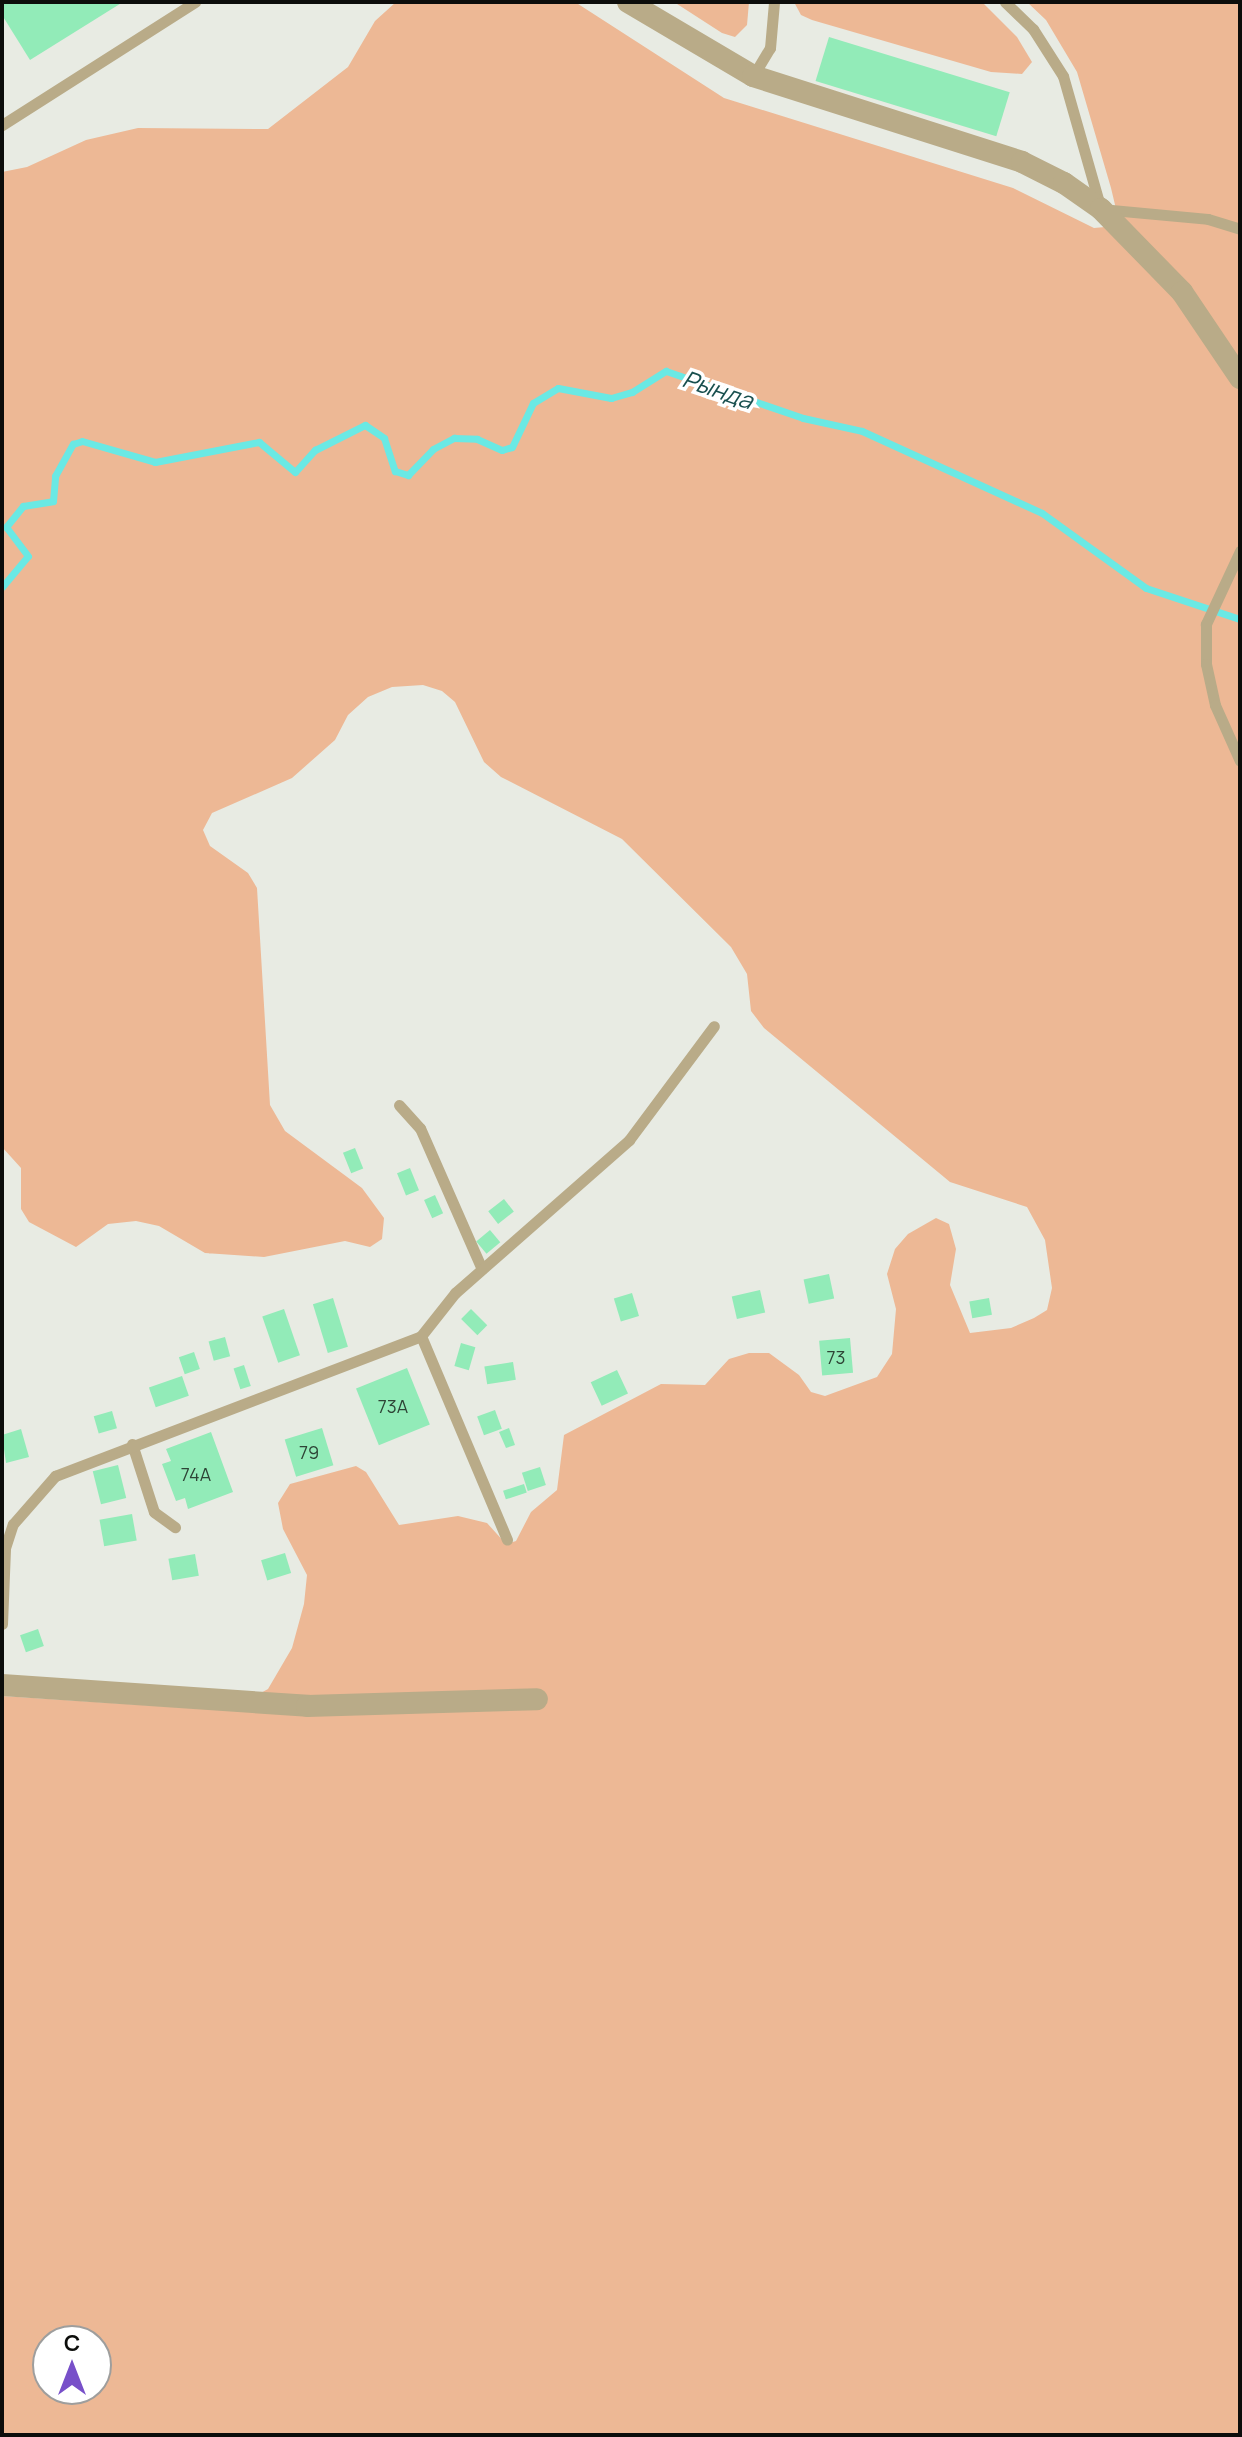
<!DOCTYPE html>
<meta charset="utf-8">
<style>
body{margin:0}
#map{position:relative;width:1242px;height:2437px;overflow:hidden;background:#e8ebe3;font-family:Manrope,sans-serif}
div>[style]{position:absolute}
.green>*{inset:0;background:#edb895}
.stream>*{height:7px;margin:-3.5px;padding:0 3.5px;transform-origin:3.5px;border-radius:3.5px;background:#6ae9e4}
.building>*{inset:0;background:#92ebb8;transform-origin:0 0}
.service>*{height:11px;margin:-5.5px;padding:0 5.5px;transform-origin:5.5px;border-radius:5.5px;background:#b9ab88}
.minor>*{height:22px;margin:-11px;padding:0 11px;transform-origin:11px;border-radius:11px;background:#b9ab88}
span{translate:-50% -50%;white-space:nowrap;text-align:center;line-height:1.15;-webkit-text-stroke:7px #fff;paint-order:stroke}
.number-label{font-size:18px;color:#2e4436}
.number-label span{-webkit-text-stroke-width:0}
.water-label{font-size:24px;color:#184f4e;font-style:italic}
.frame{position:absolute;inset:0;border:4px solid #0c0d0b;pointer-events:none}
.north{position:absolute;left:32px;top:2325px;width:80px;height:80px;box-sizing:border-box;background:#fff;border:2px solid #9e9e9d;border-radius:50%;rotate:0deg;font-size:22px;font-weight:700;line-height:32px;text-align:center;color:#0c0d0b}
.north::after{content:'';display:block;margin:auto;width:28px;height:36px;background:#7850c9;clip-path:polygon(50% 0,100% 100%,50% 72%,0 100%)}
</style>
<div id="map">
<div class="green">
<div style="clip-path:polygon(evenodd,396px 2px,575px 2px,724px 98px,1013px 188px,1094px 228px,1105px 227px,1116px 209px,1111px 188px,1077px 72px,1046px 20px,1027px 2px,1240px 2px,1240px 2435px,2px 2435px,2px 1696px,221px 1710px,239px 1705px,268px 1689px,292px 1648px,304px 1604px,307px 1575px,283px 1529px,278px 1503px,290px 1484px,356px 1466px,366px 1472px,399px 1525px,458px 1516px,487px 1523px,506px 1544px,516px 1541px,531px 1512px,557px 1490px,564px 1435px,661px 1384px,705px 1385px,729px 1359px,749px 1353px,769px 1353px,799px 1375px,811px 1392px,825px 1396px,877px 1377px,892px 1354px,896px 1309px,887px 1274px,895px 1249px,908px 1234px,936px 1218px,949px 1224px,956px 1249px,950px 1285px,970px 1333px,1011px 1328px,1034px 1318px,1047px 1310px,1052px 1288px,1045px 1240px,1027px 1207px,950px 1182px,764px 1028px,751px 1011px,747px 974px,731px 947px,622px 839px,501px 777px,484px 762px,455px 702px,442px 691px,423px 685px,392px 687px,368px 697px,348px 715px,335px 740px,292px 778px,212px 813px,203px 830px,210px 846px,248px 873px,257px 888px,270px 1105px,285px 1131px,362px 1188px,384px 1218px,382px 1239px,370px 1247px,345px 1241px,264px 1257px,205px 1253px,159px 1226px,136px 1221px,108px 1224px,76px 1247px,29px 1222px,21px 1209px,21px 1168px,2px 1147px,2px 172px,27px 167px,86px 140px,138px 128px,268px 129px,348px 67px,375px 21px,396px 2px,48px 2341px,96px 2341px,96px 2389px,48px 2389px,48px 2341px)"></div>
<div style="clip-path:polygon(674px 2px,749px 2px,747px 25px,735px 37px,722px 33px)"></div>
<div style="clip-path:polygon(794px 2px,982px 2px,1017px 37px,1032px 62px,1022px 74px,991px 72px,812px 20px,801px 15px)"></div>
</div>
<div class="stream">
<div style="left:2px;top:587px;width:40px;rotate:-50deg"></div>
<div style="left:28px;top:556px;width:36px;rotate:-127deg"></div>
<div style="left:6px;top:527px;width:27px;rotate:-51deg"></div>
<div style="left:23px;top:506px;width:30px;rotate:-9deg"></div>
<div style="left:53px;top:501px;width:25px;rotate:-85deg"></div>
<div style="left:55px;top:476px;width:37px;rotate:-61deg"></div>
<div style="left:73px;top:444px;width:9px;rotate:-18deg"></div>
<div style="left:82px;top:441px;width:76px;rotate:16deg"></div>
<div style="left:155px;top:462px;width:106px;rotate:-10.9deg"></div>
<div style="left:259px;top:442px;width:47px;rotate:39.8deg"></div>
<div style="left:295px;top:472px;width:30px;rotate:-48deg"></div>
<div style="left:315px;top:450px;width:56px;rotate:-26.6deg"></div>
<div style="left:365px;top:425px;width:23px;rotate:34deg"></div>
<div style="left:384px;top:438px;width:35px;rotate:72deg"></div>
<div style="left:395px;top:471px;width:14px;rotate:17deg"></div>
<div style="left:408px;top:475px;width:36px;rotate:-46deg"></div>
<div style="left:433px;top:449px;width:24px;rotate:-28deg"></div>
<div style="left:454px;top:438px;width:23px;rotate:2deg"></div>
<div style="left:477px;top:439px;width:27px;rotate:24deg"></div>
<div style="left:502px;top:450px;width:10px;rotate:-17deg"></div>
<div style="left:512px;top:447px;width:49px;rotate:-64.5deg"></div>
<div style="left:533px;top:403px;width:29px;rotate:-31deg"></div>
<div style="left:558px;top:388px;width:54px;rotate:10.7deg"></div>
<div style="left:611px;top:398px;width:22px;rotate:-16deg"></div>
<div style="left:632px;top:392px;width:40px;rotate:-32deg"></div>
<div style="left:666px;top:371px;width:145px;rotate:18.9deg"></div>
<div style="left:803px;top:418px;width:60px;rotate:12.4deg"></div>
<div style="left:862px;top:431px;width:198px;rotate:24.5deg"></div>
<div style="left:1042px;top:513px;width:128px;rotate:35.8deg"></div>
<div style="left:1146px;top:588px;width:99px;rotate:18.3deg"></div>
</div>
<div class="building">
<div style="clip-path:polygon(2px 2px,123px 2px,30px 60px,2px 15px)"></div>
<div style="left:829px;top:37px;width:189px;height:46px;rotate:17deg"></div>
<div style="left:355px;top:1148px;width:22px;height:13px;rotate:68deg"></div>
<div style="left:410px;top:1168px;width:24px;height:14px;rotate:68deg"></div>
<div style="left:435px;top:1195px;width:20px;height:12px;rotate:66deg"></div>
<div style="left:504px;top:1199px;width:16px;height:20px;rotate:52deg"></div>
<div style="left:490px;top:1230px;width:16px;height:18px;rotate:50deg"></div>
<div style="left:829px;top:1274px;width:25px;height:26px;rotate:78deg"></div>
<div style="left:760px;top:1290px;width:23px;height:29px;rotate:77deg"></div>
<div style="left:632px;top:1293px;width:24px;height:19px;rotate:73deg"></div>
<div style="left:333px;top:1298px;width:51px;height:21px;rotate:73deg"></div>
<div style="left:989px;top:1298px;width:17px;height:20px;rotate:80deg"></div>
<div style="left:284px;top:1309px;width:49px;height:23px;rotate:71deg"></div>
<div style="left:471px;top:1309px;width:23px;height:14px;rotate:45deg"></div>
<div style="left:225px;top:1337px;width:20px;height:17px;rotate:75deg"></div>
<div style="left:850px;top:1338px;width:35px;height:31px;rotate:85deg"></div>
<div style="left:461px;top:1343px;width:15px;height:24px;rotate:16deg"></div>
<div style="left:194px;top:1352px;width:18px;height:16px;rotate:71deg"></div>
<div style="left:513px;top:1362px;width:18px;height:29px;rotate:81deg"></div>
<div style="left:244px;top:1365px;width:22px;height:11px;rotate:72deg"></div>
<div style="left:407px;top:1368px;width:61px;height:55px;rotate:68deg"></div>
<div style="left:617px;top:1370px;width:26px;height:29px;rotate:65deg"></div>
<div style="left:182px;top:1376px;width:21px;height:35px;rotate:71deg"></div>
<div style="left:495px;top:1410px;width:20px;height:19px;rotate:70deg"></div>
<div style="left:112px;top:1411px;width:18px;height:19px;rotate:74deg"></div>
<div style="left:322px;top:1428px;width:39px;height:39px;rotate:73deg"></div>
<div style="clip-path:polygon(509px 1428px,515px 1445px,506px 1448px,499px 1432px)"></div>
<div style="clip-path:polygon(21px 1429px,29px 1457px,6px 1463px,2px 1435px)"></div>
<div style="clip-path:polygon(211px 1432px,233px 1492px,188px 1509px,185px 1498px,176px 1501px,162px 1464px,171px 1461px,166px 1449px)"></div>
<div style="left:118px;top:1465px;width:34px;height:26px;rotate:76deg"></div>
<div style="left:540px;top:1467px;width:19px;height:19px;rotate:72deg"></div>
<div style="left:524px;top:1484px;width:9px;height:22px;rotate:72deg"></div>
<div style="left:132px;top:1514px;width:27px;height:33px;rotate:80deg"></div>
<div style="left:285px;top:1553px;width:21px;height:25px;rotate:73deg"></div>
<div style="left:195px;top:1554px;width:22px;height:27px;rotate:80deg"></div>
<div style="left:38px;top:1629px;width:18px;height:19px;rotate:71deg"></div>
</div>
<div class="service">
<div style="left:1005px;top:2px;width:39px;rotate:44deg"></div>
<div style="left:1033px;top:29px;width:56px;rotate:57.4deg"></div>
<div style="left:1063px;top:76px;width:138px;rotate:74.1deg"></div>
<div style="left:1101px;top:209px;width:107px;rotate:5.3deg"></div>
<div style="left:1208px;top:219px;width:34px;rotate:17deg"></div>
<div style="left:753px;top:76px;width:33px;rotate:-59deg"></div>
<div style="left:770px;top:48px;width:46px;rotate:-85deg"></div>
<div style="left:2px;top:125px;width:229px;rotate:-32.5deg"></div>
<div style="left:1240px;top:551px;width:81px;rotate:115deg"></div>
<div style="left:1206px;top:624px;width:40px;rotate:90deg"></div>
<div style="left:1206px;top:664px;width:42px;rotate:77.6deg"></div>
<div style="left:1215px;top:705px;width:61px;rotate:65.9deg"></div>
<div style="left:399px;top:1105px;width:31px;rotate:48deg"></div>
<div style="left:420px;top:1128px;width:154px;rotate:66.3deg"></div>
<div style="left:421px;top:1336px;width:221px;rotate:67.1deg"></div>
<div style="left:132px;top:1444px;width:71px;rotate:72.1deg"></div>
<div style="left:154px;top:1512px;width:26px;rotate:36deg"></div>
<div style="left:2px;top:1624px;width:76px;rotate:-87.7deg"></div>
<div style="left:5px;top:1548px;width:25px;rotate:-72deg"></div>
<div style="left:13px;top:1524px;width:64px;rotate:-48.8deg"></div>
<div style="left:55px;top:1476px;width:392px;rotate:-20.9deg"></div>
<div style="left:421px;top:1336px;width:55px;rotate:-51.7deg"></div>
<div style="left:455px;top:1293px;width:232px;rotate:-41.3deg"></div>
<div style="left:629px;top:1140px;width:142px;rotate:-53.3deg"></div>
</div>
<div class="minor">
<div style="left:628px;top:2px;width:145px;rotate:30.6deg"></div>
<div style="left:753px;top:76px;width:282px;rotate:17.7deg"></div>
<div style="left:1022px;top:162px;width:47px;rotate:26.6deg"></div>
<div style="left:1064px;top:183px;width:45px;rotate:35.1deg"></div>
<div style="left:1101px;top:209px;width:116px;rotate:45.7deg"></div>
<div style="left:1182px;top:292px;width:104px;rotate:56deg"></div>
<div style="left:2px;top:1685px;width:306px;rotate:3.9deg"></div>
<div style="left:307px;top:1706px;width:230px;rotate:-1.7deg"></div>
</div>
<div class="number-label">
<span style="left:836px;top:1357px">73</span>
<span style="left:393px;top:1406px">73А</span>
<span style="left:309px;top:1452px">79</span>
<span style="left:196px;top:1474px">74А</span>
</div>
<div class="water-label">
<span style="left:718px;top:389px;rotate:19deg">Рында</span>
</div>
<div class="frame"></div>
<div class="north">С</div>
</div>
